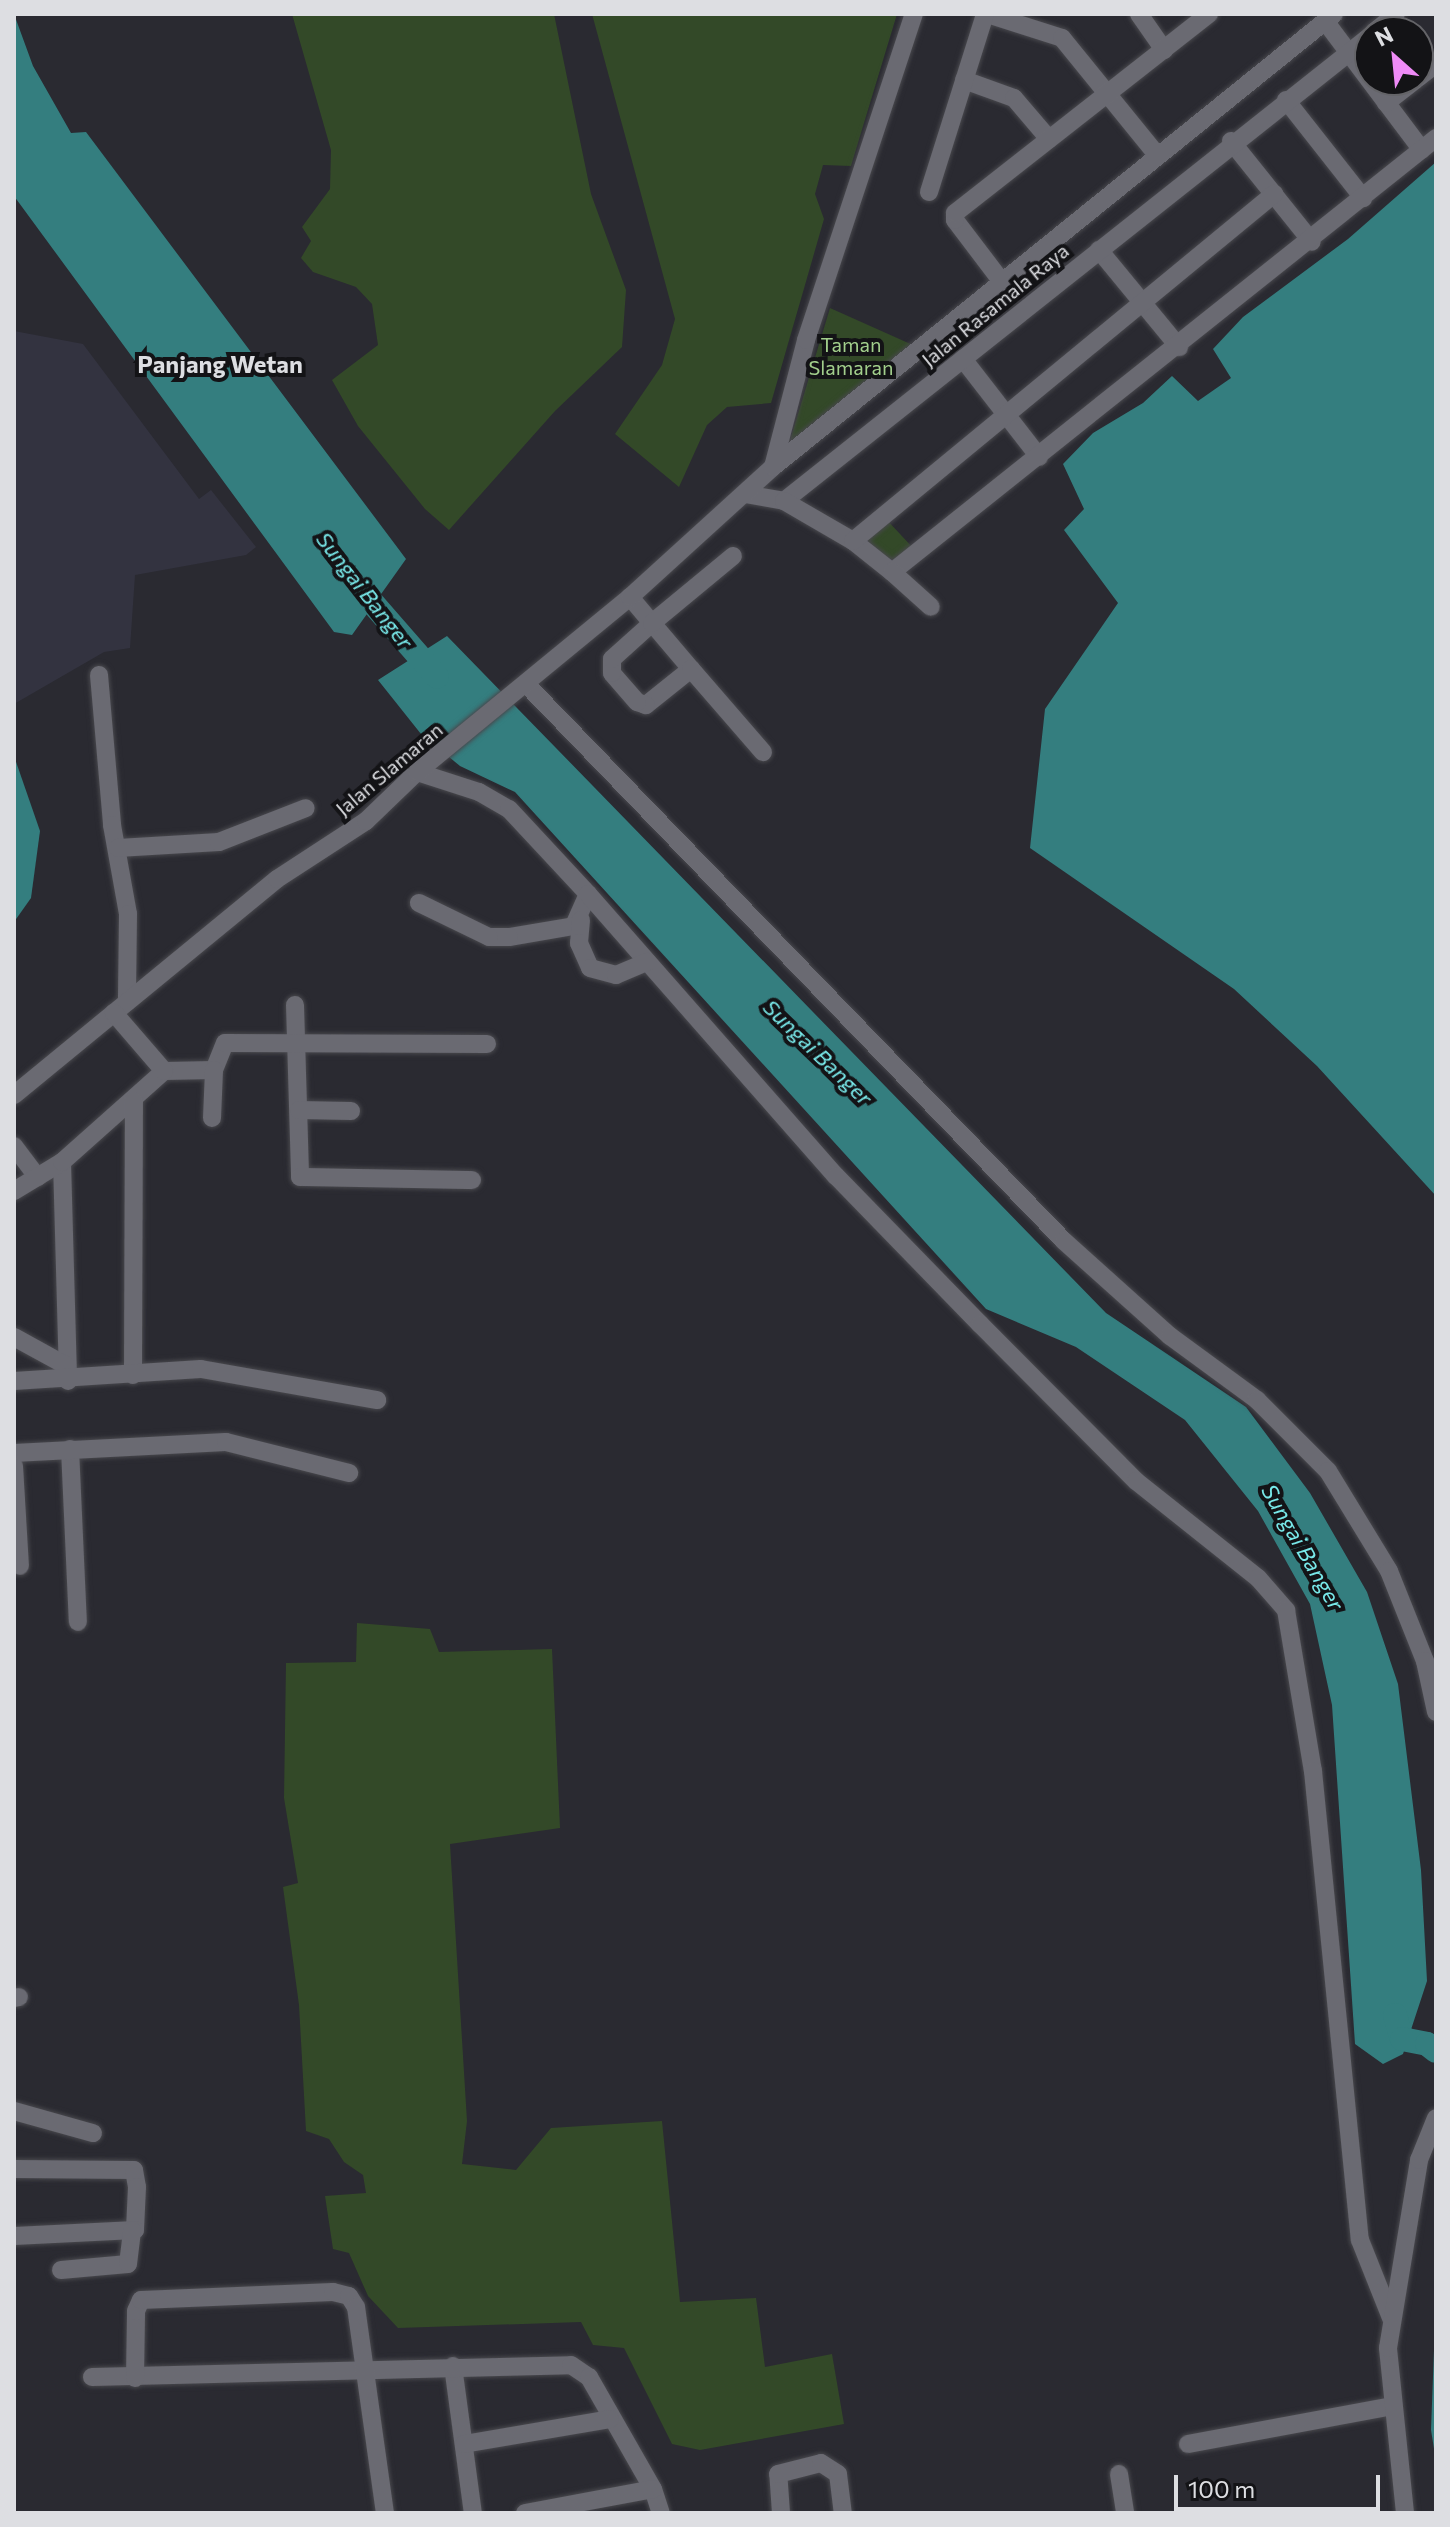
<!DOCTYPE html>
<style>
body{margin:0}
#map{position:relative;width:1450px;height:2527px;overflow:hidden;background:#2a2a31;font-family:Commissioner,sans-serif}
div>[style]{position:absolute}
.built>*{inset:0;background:#333340}
.green>*{inset:0;background:#334928}
.water>*{inset:0;background:#347e7f}
.river>*{height:24px;margin:-12px;padding:0 12px;transform-origin:12px;border-radius:12px;background:#347e7f}
.roads{filter:drop-shadow(0 0 2px #48484d) drop-shadow(0 0 2px #48484d)}
.minor>*{height:18px;margin:-9px;padding:0 9px;transform-origin:9px;border-radius:9px;background:#6a6a72}
span{translate:-50% -50%;white-space:nowrap;text-align:center;line-height:1.15;-webkit-text-stroke:8px #131316;paint-order:stroke}
.street-label{font-size:20px;color:#dddee2}
.park-label{font-size:20px;color:#a2cf8c}
.water-label{font-size:22px;color:#78e8e9;font-style:italic}
.quarter-label{font-size:24px;color:#dddee2;font-weight:700}
.frame{position:absolute;inset:0;border:16px solid #dddee2;pointer-events:none}
.north{position:absolute;left:1354px;top:16px;width:80px;height:80px;box-sizing:border-box;background:#131316;border:2px solid #646468;border-radius:50%;rotate:333deg;font-size:22px;font-weight:700;line-height:32px;text-align:center;color:#dddee2}
.north::after{content:'';display:block;margin:auto;width:28px;height:36px;background:#ef8bf7;clip-path:polygon(50% 0,100% 100%,50% 72%,0 100%)}
.scale{position:absolute;left:1174px;top:2475px;width:206px;height:36px;box-sizing:border-box;border:4px solid #dddee2;border-top:0;padding-left:10px;font-size:24px;line-height:28px;white-space:nowrap;color:#dddee2;-webkit-text-stroke:6px #131316;paint-order:stroke}
</style>
<div id="map">
<div class="built">
<div style="clip-path:polygon(14px 331px,83px 344px,199px 499px,211px 490px,256px 547px,246px 555px,135px 575px,130px 648px,104px 652px,14px 704px)"></div>
</div>
<div class="green">
<div style="clip-path:polygon(292px 14px,554px 14px,591px 194px,626px 290px,622px 347px,555px 411px,449px 530px,425px 509px,358px 426px,332px 380px,378px 345px,372px 304px,356px 287px,313px 272px,301px 258px,311px 241px,302px 227px,330px 189px,331px 150px)"></div>
<div style="clip-path:polygon(592px 14px,897px 14px,851px 166px,823px 165px,815px 194px,824px 219px,771px 403px,727px 407px,707px 425px,679px 487px,615px 434px,662px 365px,675px 319px)"></div>
<div style="clip-path:polygon(830px 308px,915px 346px,790px 448px,791px 437px)"></div>
<div style="clip-path:polygon(886px 519px,915px 550px,900px 563px,883px 561px,859px 541px)"></div>
<div style="clip-path:polygon(357px 1623px,430px 1629px,439px 1652px,552px 1649px,560px 1828px,450px 1844px,467px 2121px,462px 2164px,516px 2170px,551px 2128px,662px 2121px,680px 2302px,756px 2298px,765px 2367px,832px 2354px,844px 2424px,700px 2450px,672px 2444px,624px 2348px,593px 2345px,581px 2322px,398px 2328px,368px 2296px,349px 2253px,333px 2249px,325px 2196px,366px 2193px,363px 2175px,344px 2162px,329px 2139px,306px 2131px,299px 2005px,283px 1887px,298px 1883px,284px 1798px,286px 1663px,356px 1662px)"></div>
</div>
<div class="water">
<div style="clip-path:polygon(14px 14px,33px 66px,71px 133px,86px 132px,406px 559px,352px 635px,334px 632px,14px 196px)"></div>
<div style="clip-path:polygon(1436px 162px,1436px 1196px,1317px 1066px,1234px 989px,1030px 848px,1045px 709px,1118px 603px,1064px 530px,1084px 509px,1063px 464px,1093px 433px,1143px 403px,1172px 376px,1198px 401px,1231px 378px,1213px 349px,1243px 317px,1348px 239px)"></div>
<div style="clip-path:polygon(447px 636px,1106px 1313px,1246px 1407px,1310px 1493px,1367px 1592px,1398px 1684px,1421px 1870px,1427px 1981px,1403px 2054px,1383px 2064px,1355px 2044px,1332px 1705px,1310px 1604px,1258px 1511px,1185px 1420px,1076px 1347px,986px 1309px,515px 792px,460px 766px,421px 734px,378px 680px)"></div>
<div style="clip-path:polygon(14px 756px,40px 831px,31px 898px,14px 922px)"></div>
<div style="clip-path:polygon(1436px 2297px,1436px 2461px,1431px 2430px)"></div>
</div>
<div class="river">
<div style="left:356px;top:584px;width:123px;rotate:48.9deg"></div>
<div style="left:1395px;top:2015px;width:25px;rotate:74deg"></div>
<div style="left:1402px;top:2039px;width:25px;rotate:11deg"></div>
<div style="left:1427px;top:2044px;width:11px;rotate:38deg"></div>
</div>
<div class="roads">
<div class="minor">
<div style="left:987px;top:14px;width:79px;rotate:17.7deg"></div>
<div style="left:1062px;top:38px;width:152px;rotate:50.9deg"></div>
<div style="left:1139px;top:14px;width:44px;rotate:55.2deg"></div>
<div style="left:1325px;top:21px;width:161px;rotate:53.1deg"></div>
<div style="left:1374px;top:32px;width:28px;rotate:-39deg"></div>
<div style="left:1418px;top:78px;width:23px;rotate:-38deg"></div>
<div style="left:964px;top:80px;width:53px;rotate:19.8deg"></div>
<div style="left:1014px;top:98px;width:54px;rotate:49.5deg"></div>
<div style="left:1286px;top:100px;width:125px;rotate:51.8deg"></div>
<div style="left:1386px;top:103px;width:37px;rotate:-38deg"></div>
<div style="left:1231px;top:141px;width:129px;rotate:51.3deg"></div>
<div style="left:929px;top:192px;width:187px;rotate:-72.5deg"></div>
<div style="left:1099px;top:250px;width:126px;rotate:50.5deg"></div>
<div style="left:1002px;top:282px;width:78px;rotate:-127.2deg"></div>
<div style="left:955px;top:220px;width:7px;rotate:-90deg"></div>
<div style="left:955px;top:213px;width:323px;rotate:-38.1deg"></div>
<div style="left:963px;top:359px;width:124px;rotate:52.2deg"></div>
<div style="left:773px;top:467px;width:131px;rotate:-75.4deg"></div>
<div style="left:806px;top:340px;width:343px;rotate:-71.7deg"></div>
<div style="left:745px;top:494px;width:40px;rotate:10deg"></div>
<div style="left:784px;top:501px;width:748px;rotate:-38.43deg"></div>
<div style="left:784px;top:501px;width:80px;rotate:30.1deg"></div>
<div style="left:853px;top:541px;width:50px;rotate:38.5deg"></div>
<div style="left:892px;top:572px;width:696px;rotate:-38.58deg"></div>
<div style="left:853px;top:541px;width:546px;rotate:-39.5deg"></div>
<div style="left:892px;top:572px;width:52px;rotate:41.9deg"></div>
<div style="left:630px;top:597px;width:34px;rotate:50deg"></div>
<div style="left:652px;top:623px;width:60px;rotate:49.7deg"></div>
<div style="left:691px;top:669px;width:58px;rotate:141.3deg"></div>
<div style="left:646px;top:705px;width:9px;rotate:-162deg"></div>
<div style="left:637px;top:702px;width:38px;rotate:-131deg"></div>
<div style="left:612px;top:673px;width:14px;rotate:-90deg"></div>
<div style="left:612px;top:659px;width:54px;rotate:-42deg"></div>
<div style="left:652px;top:623px;width:105px;rotate:-39.6deg"></div>
<div style="left:691px;top:669px;width:110px;rotate:49.1deg"></div>
<div style="left:99px;top:675px;width:151px;rotate:85deg"></div>
<div style="left:112px;top:825px;width:90px;rotate:79.8deg"></div>
<div style="left:128px;top:914px;width:88px;rotate:90.7deg"></div>
<div style="left:526px;top:684px;width:774px;rotate:45.99deg"></div>
<div style="left:1064px;top:1241px;width:142px;rotate:41.9deg"></div>
<div style="left:1170px;top:1336px;width:108px;rotate:36.3deg"></div>
<div style="left:1257px;top:1400px;width:100px;rotate:45deg"></div>
<div style="left:1328px;top:1471px;width:117px;rotate:58.6deg"></div>
<div style="left:1389px;top:1571px;width:97px;rotate:68.2deg"></div>
<div style="left:1425px;top:1661px;width:52px;rotate:77.8deg"></div>
<div style="left:417px;top:772px;width:65px;rotate:17.9deg"></div>
<div style="left:479px;top:792px;width:34px;rotate:30deg"></div>
<div style="left:509px;top:809px;width:116px;rotate:47.1deg"></div>
<div style="left:588px;top:894px;width:35px;rotate:114deg"></div>
<div style="left:574px;top:926px;width:66px;rotate:170.4deg"></div>
<div style="left:509px;top:937px;width:20px;rotate:180deg"></div>
<div style="left:489px;top:937px;width:78px;rotate:-154.1deg"></div>
<div style="left:118px;top:848px;width:101px;rotate:-3.4deg"></div>
<div style="left:219px;top:842px;width:93px;rotate:-21.3deg"></div>
<div style="left:588px;top:894px;width:376px;rotate:48.7deg"></div>
<div style="left:836px;top:1176px;width:206px;rotate:45.8deg"></div>
<div style="left:980px;top:1324px;width:221px;rotate:45.2deg"></div>
<div style="left:1136px;top:1481px;width:156px;rotate:38.5deg"></div>
<div style="left:1258px;top:1578px;width:43px;rotate:48.8deg"></div>
<div style="left:1286px;top:1610px;width:163px;rotate:80.5deg"></div>
<div style="left:1313px;top:1771px;width:471px;rotate:84.3deg"></div>
<div style="left:1360px;top:2240px;width:84px;rotate:68.3deg"></div>
<div style="left:581px;top:920px;width:23px;rotate:95deg"></div>
<div style="left:579px;top:943px;width:27px;rotate:66deg"></div>
<div style="left:590px;top:968px;width:27px;rotate:15deg"></div>
<div style="left:616px;top:975px;width:34px;rotate:-23deg"></div>
<div style="left:295px;top:1005px;width:172px;rotate:88.3deg"></div>
<div style="left:300px;top:1177px;width:172px;rotate:1deg"></div>
<div style="left:164px;top:1071px;width:50px;rotate:-1.1deg"></div>
<div style="left:214px;top:1070px;width:29px;rotate:-68deg"></div>
<div style="left:225px;top:1043px;width:262px;rotate:0.2deg"></div>
<div style="left:14px;top:1095px;width:340px;rotate:-39.4deg"></div>
<div style="left:277px;top:879px;width:106px;rotate:-33.1deg"></div>
<div style="left:366px;top:821px;width:71px;rotate:-43.9deg"></div>
<div style="left:417px;top:772px;width:276px;rotate:-39.4deg"></div>
<div style="left:630px;top:597px;width:193px;rotate:-42.3deg"></div>
<div style="left:773px;top:467px;width:721px;rotate:-38.92deg"></div>
<div style="left:299px;top:1110px;width:52px;rotate:1.1deg"></div>
<div style="left:212px;top:1118px;width:48px;rotate:-87.6deg"></div>
<div style="left:14px;top:1146px;width:39px;rotate:53deg"></div>
<div style="left:62px;top:1162px;width:219px;rotate:88.4deg"></div>
<div style="left:14px;top:1191px;width:56px;rotate:-31.1deg"></div>
<div style="left:62px;top:1162px;width:137px;rotate:-41.7deg"></div>
<div style="left:164px;top:1071px;width:77px;rotate:-130.8deg"></div>
<div style="left:14px;top:1337px;width:60px;rotate:28.7deg"></div>
<div style="left:133px;top:1375px;width:274px;rotate:-89.8deg"></div>
<div style="left:14px;top:1381px;width:187px;rotate:-3.7deg"></div>
<div style="left:201px;top:1369px;width:179px;rotate:10deg"></div>
<div style="left:70px;top:1449px;width:173px;rotate:87.4deg"></div>
<div style="left:14px;top:1453px;width:212px;rotate:-3deg"></div>
<div style="left:226px;top:1442px;width:127px;rotate:14.1deg"></div>
<div style="left:14px;top:1466px;width:100px;rotate:86.6deg"></div>
<div style="left:14px;top:1998px;width:5px;rotate:-11deg"></div>
<div style="left:14px;top:2111px;width:82px;rotate:15.6deg"></div>
<div style="left:14px;top:2169px;width:120px;rotate:0.5deg"></div>
<div style="left:134px;top:2170px;width:17px;rotate:80deg"></div>
<div style="left:137px;top:2187px;width:43px;rotate:92.7deg"></div>
<div style="left:135px;top:2230px;width:121px;rotate:177.2deg"></div>
<div style="left:61px;top:2270px;width:67px;rotate:-5.1deg"></div>
<div style="left:128px;top:2264px;width:34px;rotate:-83deg"></div>
<div style="left:453px;top:2366px;width:148px;rotate:82.3deg"></div>
<div style="left:92px;top:2377px;width:479px;rotate:-1.4deg"></div>
<div style="left:571px;top:2365px;width:22px;rotate:34deg"></div>
<div style="left:589px;top:2377px;width:129px;rotate:60.3deg"></div>
<div style="left:653px;top:2489px;width:25px;rotate:72deg"></div>
<div style="left:135px;top:2378px;width:67px;rotate:-89.1deg"></div>
<div style="left:136px;top:2311px;width:12px;rotate:-66deg"></div>
<div style="left:141px;top:2300px;width:192px;rotate:-2.4deg"></div>
<div style="left:333px;top:2292px;width:16px;rotate:14deg"></div>
<div style="left:349px;top:2296px;width:13px;rotate:58deg"></div>
<div style="left:356px;top:2307px;width:208px;rotate:82deg"></div>
<div style="left:464px;top:2444px;width:148px;rotate:-9.7deg"></div>
<div style="left:1188px;top:2444px;width:208px;rotate:-10.5deg"></div>
<div style="left:1119px;top:2474px;width:39px;rotate:81deg"></div>
<div style="left:525px;top:2513px;width:130px;rotate:-10.6deg"></div>
<div style="left:781px;top:2513px;width:39px;rotate:-94deg"></div>
<div style="left:778px;top:2474px;width:44px;rotate:-14.3deg"></div>
<div style="left:821px;top:2463px;width:20px;rotate:33deg"></div>
<div style="left:838px;top:2474px;width:39px;rotate:83deg"></div>
<div style="left:1405px;top:2513px;width:166px;rotate:-95.9deg"></div>
<div style="left:1388px;top:2348px;width:191px;rotate:-80.6deg"></div>
<div style="left:1419px;top:2160px;width:45px;rotate:-68deg"></div>
</div>
</div>
<div class="street-label">
<span style="left:995px;top:305px;rotate:-39deg">Jalan Rasamala Raya</span>
<span style="left:389px;top:769px;rotate:-40deg">Jalan Slamaran</span>
</div>
<div class="park-label">
<span style="left:851px;top:356px">Taman<br>Slamaran</span>
</div>
<div class="water-label">
<span style="left:365px;top:590px;rotate:52deg">Sungai Banger</span>
<span style="left:818px;top:1052px;rotate:44deg">Sungai Banger</span>
<span style="left:1303px;top:1547px;rotate:60deg">Sungai Banger</span>
</div>
<div class="quarter-label">
<span style="left:220px;top:364px">Panjang Wetan</span>
</div>
<div class="frame"></div>
<div class="north">N</div>
<div class="scale">100 m</div>
</div>
